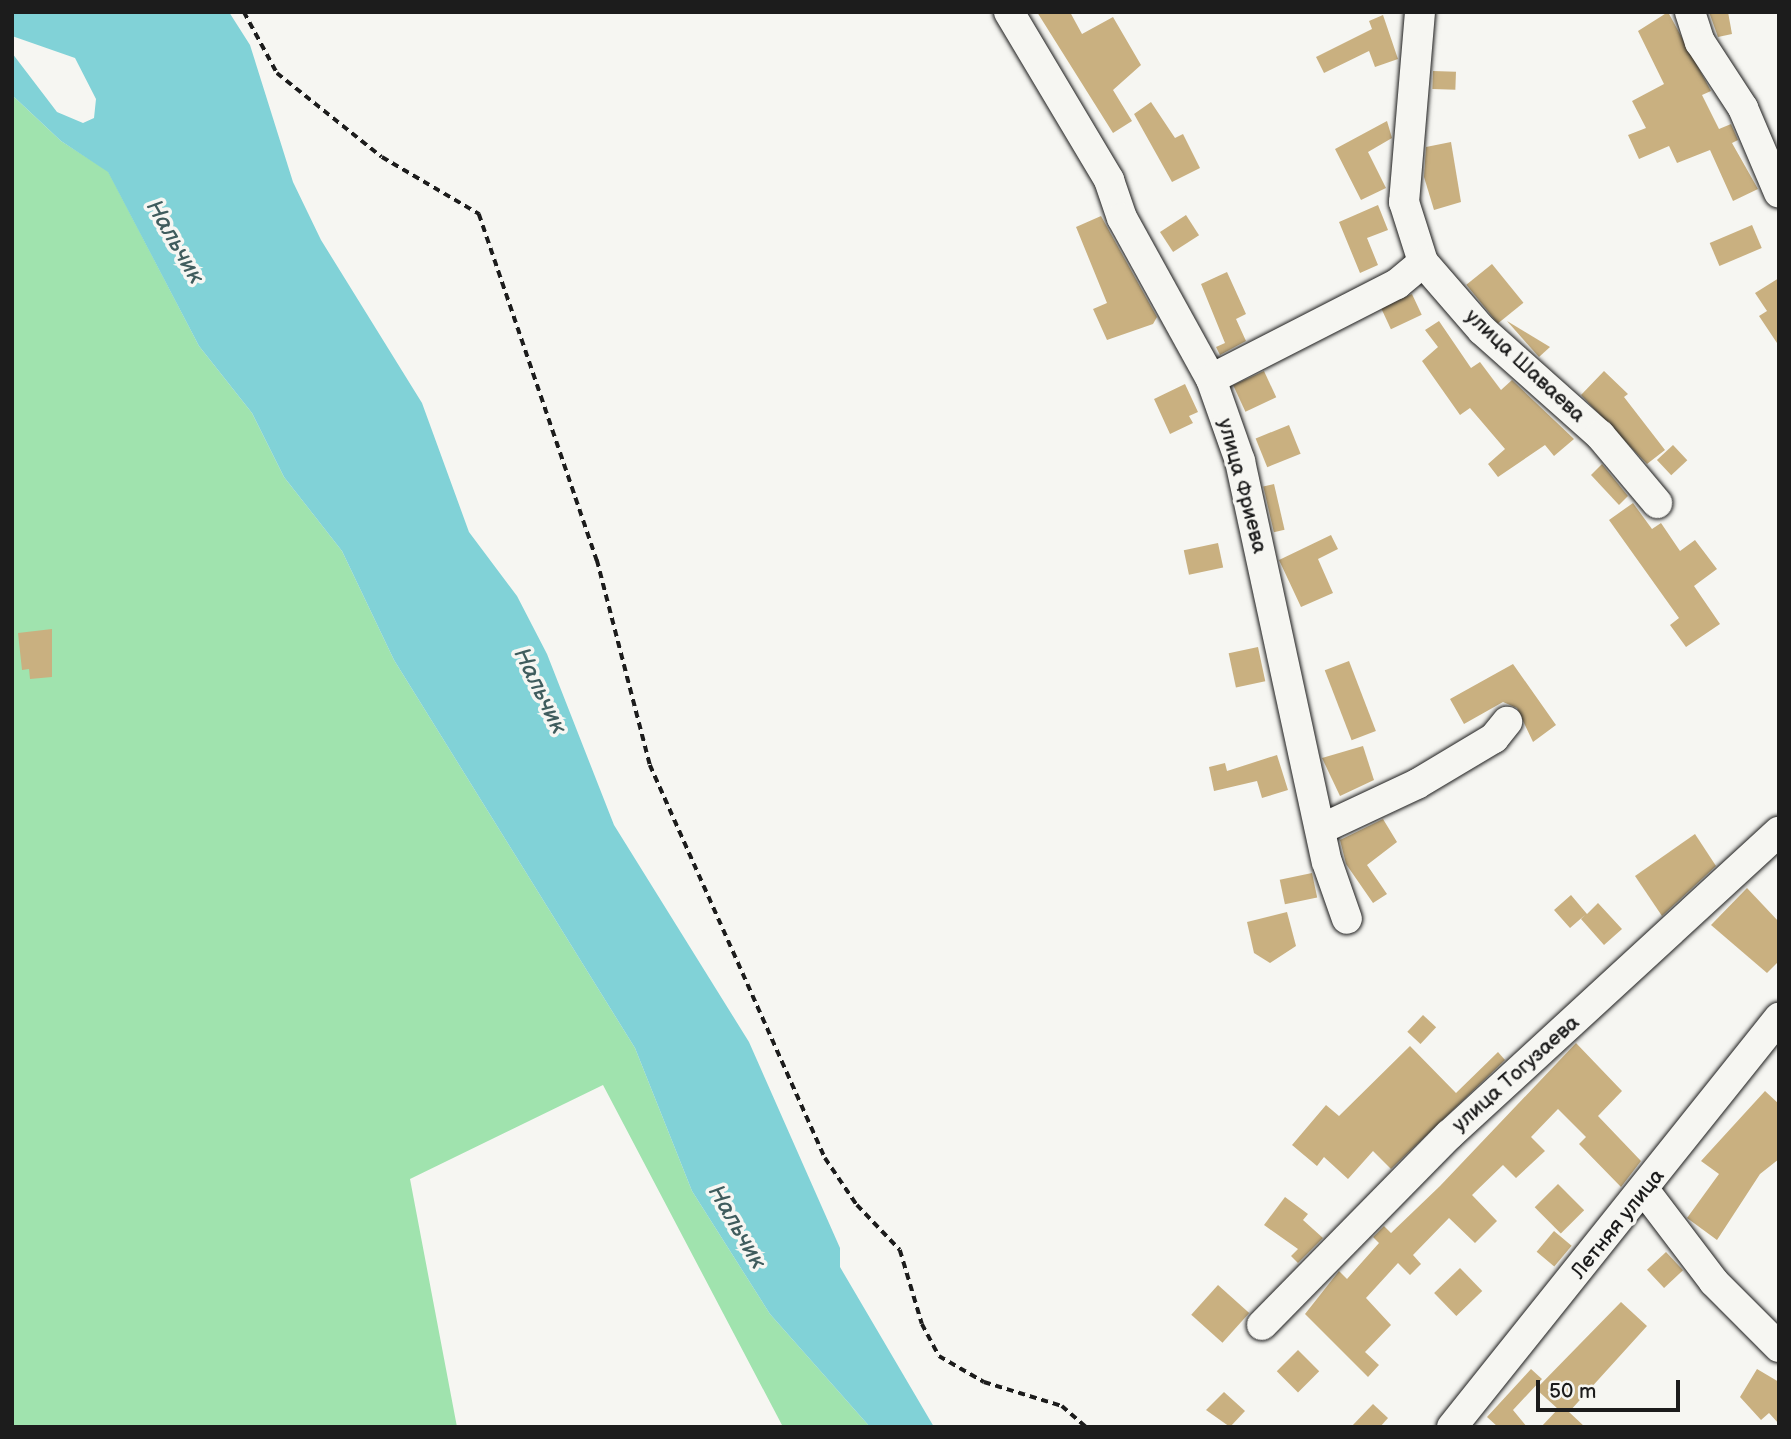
<!DOCTYPE html>
<meta charset="utf-8">
<style>
body{margin:0}
#map{position:relative;width:1791px;height:1439px;overflow:hidden;background:#f6f6f2;font-family:"Balsamiq Sans",sans-serif}
div>[style]{position:absolute}
.green>*{inset:0;background:#a0e3ae}
.water>*{inset:0;background:#81d2d7}
.building>*{inset:0;background:#c9b080;transform-origin:0 0}
.path>*{height:3.5px;margin-top:-1.75px;transform-origin:0;background:repeating-linear-gradient(90deg,#1c1c1c 0 7px,transparent 0 12px)}
.roads{filter:drop-shadow(0 0 2px #1c1c1c) drop-shadow(0 0 2px #1c1c1c)}
.minor>*{height:30px;margin:-15px;padding:0 15px;transform-origin:15px;border-radius:15px;background:#f6f6f2}
span{translate:-50% -50%;white-space:nowrap;text-align:center;line-height:1.15;-webkit-text-stroke:7px #f6f6f2;paint-order:stroke}
.street-label{font-size:21px;color:#1c1c1c}
.water-label{font-size:23px;color:#3f5c5d;font-style:italic}
.frame{position:absolute;inset:0;border:14px solid #1c1c1c;pointer-events:none}
.scale{position:absolute;left:1536px;top:1380px;width:144px;height:32px;box-sizing:border-box;border:4px solid #1c1c1c;border-top:0;padding-left:9px;font-size:21px;line-height:24px;white-space:nowrap;color:#1c1c1c;-webkit-text-stroke:5px #f6f6f2;paint-order:stroke}
</style>
<div id="map">
<div class="green">
<div style="clip-path:polygon(12px 95px,61px 141px,108px 171px,199px 346px,252px 413px,284px 477px,342px 551px,394px 660px,635px 1048px,692px 1191px,770px 1314px,870px 1427px,783px 1427px,603px 1085px,410px 1179px,457px 1427px,12px 1427px)"></div>
</div>
<div class="water">
<div style="clip-path:polygon(12px 12px,229px 12px,250px 45px,293px 182px,321px 240px,422px 403px,469px 532px,517px 596px,547px 654px,614px 825px,749px 1042px,840px 1248px,840px 1267px,934px 1427px,870px 1427px,770px 1314px,692px 1191px,635px 1048px,394px 660px,342px 551px,284px 477px,252px 413px,199px 346px,108px 172px,61px 141px,12px 95px,12px 53px,57px 112px,83px 123px,94px 118px,96px 99px,75px 58px,12px 36px)"></div>
</div>
<div class="building">
<div style="clip-path:polygon(1037px 12px,1070px 12px,1082px 34px,1113px 17px,1141px 65px,1113px 90px,1132px 121px,1113px 133px)"></div>
<div style="clip-path:polygon(1668px 12px,1711px 91px,1702px 95px,1719px 129px,1731px 124px,1738px 140px,1732px 143px,1758px 189px,1733px 201px,1710px 150px,1677px 163px,1669px 146px,1639px 159px,1628px 135px,1646px 128px,1632px 101px,1664px 84px,1638px 31px)"></div>
<div style="clip-path:polygon(1709px 12px,1728px 12px,1732px 34px,1718px 37px)"></div>
<div style="clip-path:polygon(1383px 15px,1398px 59px,1375px 67px,1369px 51px,1324px 73px,1316px 57px,1372px 29px,1369px 21px)"></div>
<div style="left:1433px;top:71px;width:23px;height:18px;rotate:2deg"></div>
<div style="clip-path:polygon(1151px 102px,1175px 138px,1183px 134px,1200px 168px,1172px 182px,1134px 114px)"></div>
<div style="clip-path:polygon(1387px 121px,1392px 138px,1368px 152px,1386px 188px,1361px 200px,1335px 149px)"></div>
<div style="clip-path:polygon(1451px 142px,1461px 202px,1434px 210px,1424px 177px,1426px 147px)"></div>
<div style="clip-path:polygon(1378px 205px,1388px 230px,1367px 238px,1378px 265px,1360px 273px,1339px 222px)"></div>
<div style="left:1186px;top:215px;width:24px;height:31px;rotate:57deg"></div>
<div style="clip-path:polygon(1101px 216px,1157px 317px,1153px 324px,1107px 340px,1093px 309px,1107px 303px,1076px 227px)"></div>
<div style="left:1752px;top:225px;width:25px;height:46px;rotate:67deg"></div>
<div style="left:1492px;top:264px;width:50px;height:33px;rotate:51deg"></div>
<div style="clip-path:polygon(1227px 272px,1246px 314px,1236px 319px,1246px 341px,1220px 355px,1216px 347px,1225px 343px,1201px 284px)"></div>
<div style="clip-path:polygon(1779px 278px,1779px 346px,1759px 316px,1767px 311px,1755px 293px)"></div>
<div style="left:1412px;top:294px;width:23px;height:34px;rotate:65deg"></div>
<div style="clip-path:polygon(1439px 321px,1471px 368px,1480px 362px,1501px 390px,1512px 380px,1574px 439px,1554px 456px,1545px 445px,1498px 477px,1488px 464px,1505px 449px,1470px 408px,1460px 415px,1422px 361px,1438px 347px,1425px 330px)"></div>
<div style="clip-path:polygon(1507px 321px,1550px 347px,1539px 357px)"></div>
<div style="left:1264px;top:371px;width:29px;height:34px;rotate:65deg"></div>
<div style="clip-path:polygon(1604px 371px,1628px 394px,1624px 397px,1665px 450px,1647px 464px,1581px 395px)"></div>
<div style="clip-path:polygon(1185px 384px,1198px 412px,1189px 416px,1193px 423px,1170px 434px,1154px 399px)"></div>
<div style="left:1289px;top:425px;width:31px;height:36px;rotate:68deg"></div>
<div style="left:1673px;top:445px;width:21px;height:22px;rotate:47deg"></div>
<div style="clip-path:polygon(1602px 464px,1628px 496px,1619px 505px,1591px 475px)"></div>
<div style="left:1274px;top:484px;width:47px;height:11px;rotate:77deg"></div>
<div style="clip-path:polygon(1633px 503px,1652px 529px,1661px 523px,1680px 551px,1695px 540px,1717px 569px,1694px 586px,1720px 624px,1686px 647px,1670px 625px,1679px 618px,1609px 520px)"></div>
<div style="clip-path:polygon(1331px 535px,1338px 549px,1318px 559px,1333px 593px,1301px 607px,1279px 560px)"></div>
<div style="left:1218px;top:543px;width:25px;height:35px;rotate:78deg"></div>
<div style="clip-path:polygon(52px 629px,52px 677px,30px 679px,29px 669px,22px 670px,18px 633px)"></div>
<div style="left:1258px;top:647px;width:35px;height:30px;rotate:78deg"></div>
<div style="left:1349px;top:661px;width:75px;height:26px;rotate:69deg"></div>
<div style="clip-path:polygon(1513px 664px,1556px 725px,1533px 742px,1517px 708px,1503px 702px,1464px 724px,1450px 699px)"></div>
<div style="clip-path:polygon(1363px 746px,1374px 780px,1340px 796px,1322px 758px)"></div>
<div style="clip-path:polygon(1277px 755px,1288px 790px,1262px 798px,1257px 781px,1214px 791px,1209px 767px,1225px 763px,1227px 771px)"></div>
<div style="clip-path:polygon(1383px 819px,1397px 842px,1367px 865px,1387px 894px,1373px 903px,1346px 864px,1340px 840px)"></div>
<div style="clip-path:polygon(1695px 834px,1716px 866px,1662px 916px,1635px 876px)"></div>
<div style="left:1312px;top:873px;width:25px;height:33px;rotate:78deg"></div>
<div style="clip-path:polygon(1747px 888px,1779px 922px,1779px 961px,1767px 973px,1711px 925px)"></div>
<div style="clip-path:polygon(1571px 895px,1587px 914px,1598px 903px,1622px 929px,1604px 945px,1581px 919px,1585px 915px,1570px 928px,1554px 910px)"></div>
<div style="clip-path:polygon(1287px 912px,1296px 946px,1270px 963px,1254px 953px,1247px 922px)"></div>
<div style="left:1423px;top:1015px;width:18px;height:23px;rotate:43deg"></div>
<div style="clip-path:polygon(1576px 1043px,1622px 1091px,1598px 1116px,1641px 1161px,1621px 1187px,1579px 1144px,1586px 1137px,1558px 1109px,1531px 1137px,1545px 1151px,1516px 1178px,1503px 1165px,1472px 1195px,1497px 1221px,1475px 1243px,1449px 1218px,1413px 1255px,1421px 1264px,1410px 1275px,1398px 1263px,1366px 1298px,1391px 1325px,1365px 1352px,1379px 1365px,1368px 1377px,1305px 1314px,1339px 1271px,1347px 1279px,1379px 1243px,1373px 1237px,1384px 1226px,1391px 1233px,1440px 1186px)"></div>
<div style="clip-path:polygon(1410px 1046px,1456px 1093px,1498px 1052px,1505px 1060px,1391px 1169px,1373px 1151px,1348px 1179px,1324px 1157px,1317px 1166px,1292px 1145px,1326px 1105px,1339px 1116px)"></div>
<div style="clip-path:polygon(1765px 1091px,1779px 1104px,1779px 1159px,1760px 1174px,1717px 1240px,1687px 1218px,1719px 1174px,1701px 1161px)"></div>
<div style="left:1558px;top:1184px;width:37px;height:33px;rotate:45deg"></div>
<div style="clip-path:polygon(1285px 1197px,1308px 1214px,1303px 1220px,1323px 1238px,1298px 1263px,1291px 1256px,1298px 1249px,1264px 1225px)"></div>
<div style="left:1554px;top:1231px;width:23px;height:27px;rotate:40deg"></div>
<div style="left:1666px;top:1252px;width:25px;height:26px;rotate:47deg"></div>
<div style="left:1460px;top:1268px;width:32px;height:36px;rotate:46deg"></div>
<div style="left:1218px;top:1285px;width:42px;height:40px;rotate:42deg"></div>
<div style="clip-path:polygon(1621px 1302px,1647px 1326px,1569px 1412px,1585px 1427px,1541px 1427px,1558px 1409px,1536px 1389px)"></div>
<div style="left:1298px;top:1350px;width:30px;height:30px;rotate:45deg"></div>
<div style="clip-path:polygon(1531px 1369px,1542px 1379px,1513px 1410px,1527px 1427px,1498px 1427px,1487px 1417px)"></div>
<div style="clip-path:polygon(1757px 1369px,1779px 1382px,1779px 1424px,1769px 1413px,1761px 1420px,1740px 1397px)"></div>
<div style="clip-path:polygon(1224px 1392px,1245px 1411px,1230px 1427px,1206px 1410px)"></div>
<div style="clip-path:polygon(1373px 1404px,1388px 1418px,1380px 1427px,1351px 1427px)"></div>
</div>
<div class="path">
<div style="left:244px;top:12px;width:69px;rotate:61.6deg"></div>
<div style="left:277px;top:73px;width:134px;rotate:38.7deg"></div>
<div style="left:382px;top:157px;width:113px;rotate:30.4deg"></div>
<div style="left:479px;top:214px;width:366px;rotate:71.2deg"></div>
<div style="left:597px;top:560px;width:212px;rotate:75.5deg"></div>
<div style="left:650px;top:765px;width:430px;rotate:66deg"></div>
<div style="left:825px;top:1158px;width:57px;rotate:55.8deg"></div>
<div style="left:857px;top:1205px;width:62px;rotate:46.3deg"></div>
<div style="left:900px;top:1250px;width:77px;rotate:73.4deg"></div>
<div style="left:922px;top:1324px;width:36px;rotate:62deg"></div>
<div style="left:939px;top:1356px;width:52px;rotate:30deg"></div>
<div style="left:984px;top:1382px;width:82px;rotate:17.1deg"></div>
<div style="left:1062px;top:1406px;width:32px;rotate:41deg"></div>
</div>
<div class="roads">
<div class="minor">
<div style="left:1009px;top:12px;width:196px;rotate:59.2deg"></div>
<div style="left:1109px;top:180px;width:40px;rotate:71.1deg"></div>
<div style="left:1122px;top:218px;width:184px;rotate:61.1deg"></div>
<div style="left:1211px;top:379px;width:87px;rotate:70.5deg"></div>
<div style="left:1240px;top:461px;width:410px;rotate:77.8deg"></div>
<div style="left:1327px;top:862px;width:60px;rotate:70.7deg"></div>
<div style="left:1420px;top:12px;width:191px;rotate:94.8deg"></div>
<div style="left:1404px;top:202px;width:63px;rotate:72.4deg"></div>
<div style="left:1423px;top:262px;width:90px;rotate:49.1deg"></div>
<div style="left:1482px;top:330px;width:158px;rotate:41.7deg"></div>
<div style="left:1600px;top:435px;width:89px;rotate:50deg"></div>
<div style="left:1690px;top:12px;width:32px;rotate:72deg"></div>
<div style="left:1700px;top:42px;width:79px;rotate:56.9deg"></div>
<div style="left:1743px;top:108px;width:92px;rotate:67deg"></div>
<div style="left:1211px;top:379px;width:209px;rotate:-27.1deg"></div>
<div style="left:1397px;top:284px;width:34px;rotate:-40deg"></div>
<div style="left:1321px;top:829px;width:106px;rotate:-25.1deg"></div>
<div style="left:1417px;top:784px;width:90px;rotate:-30.9deg"></div>
<div style="left:1494px;top:738px;width:21px;rotate:-51deg"></div>
<div style="left:1645px;top:1191px;width:114px;rotate:52.8deg"></div>
<div style="left:1714px;top:1282px;width:92px;rotate:45deg"></div>
<div style="left:1262px;top:1325px;width:267px;rotate:-45.5deg"></div>
<div style="left:1449px;top:1135px;width:448px;rotate:-42.6deg"></div>
<div style="left:1452px;top:1427px;width:524px;rotate:-51.36deg"></div>
</div>
</div>
<div class="street-label">
<span style="left:1525px;top:366px;rotate:43deg">улица Шаваева</span>
<span style="left:1242px;top:486px;rotate:75deg">улица Фриева</span>
<span style="left:1516px;top:1074px;rotate:-42deg">улица Тогузаева</span>
<span style="left:1618px;top:1224px;rotate:-51deg">Летняя улица</span>
</div>
<div class="water-label">
<span style="left:175px;top:242px;rotate:60deg">Нальчик</span>
<span style="left:540px;top:691px;rotate:64deg">Нальчик</span>
<span style="left:737px;top:1227px;rotate:60deg">Нальчик</span>
</div>
<div class="frame"></div>
<div class="scale">50 m</div>
</div>
